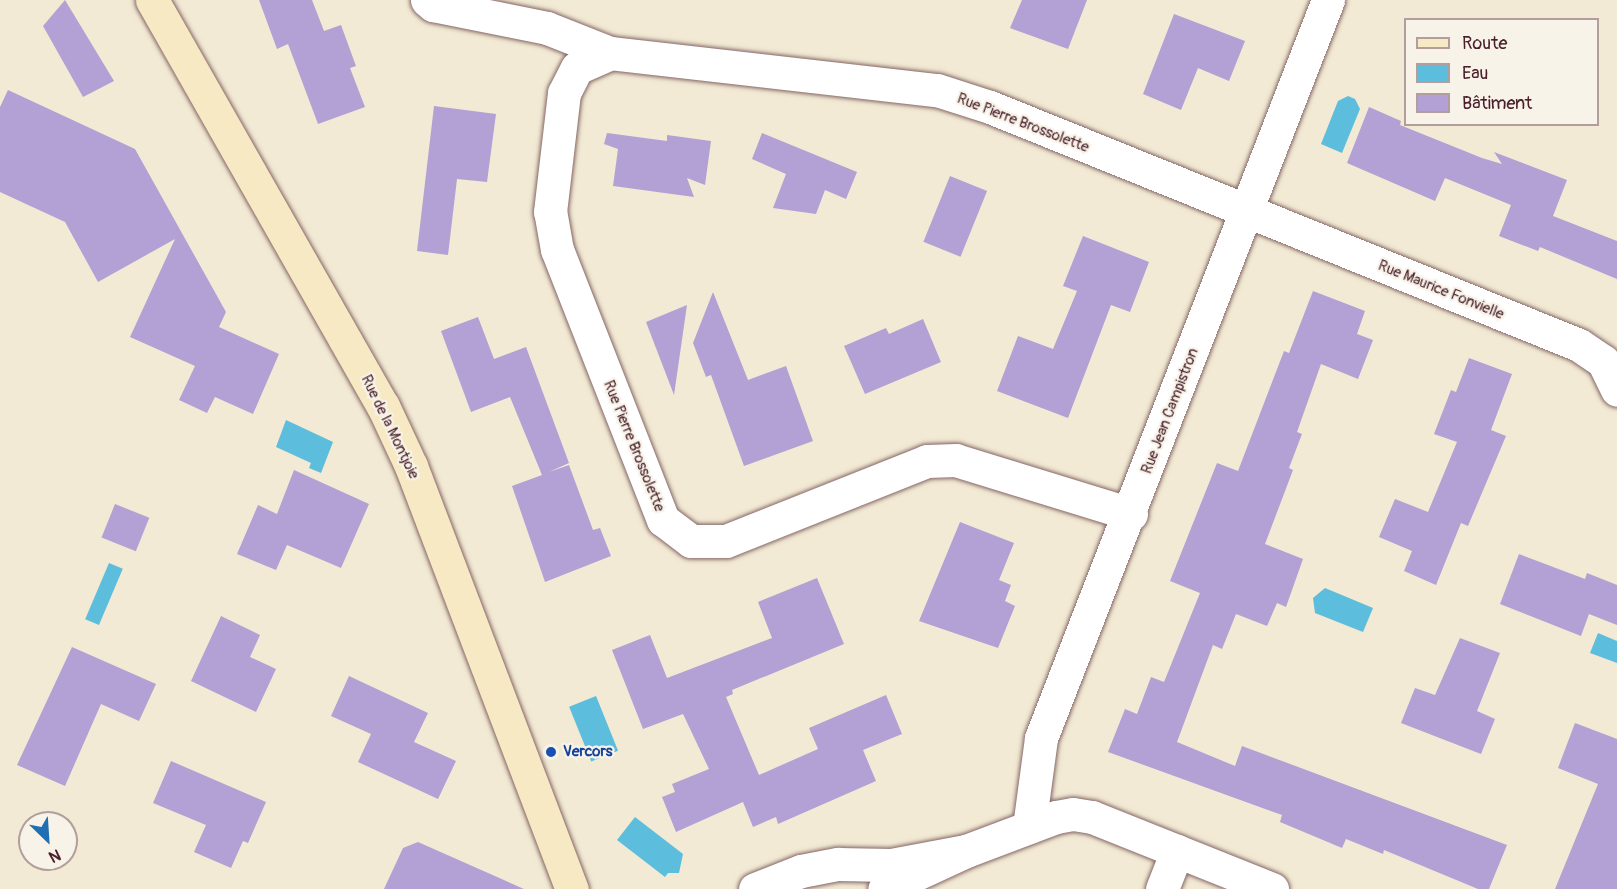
<!DOCTYPE html>
<meta charset="utf-8">
<style>
body{margin:0}
#map{position:relative;width:1617px;height:889px;overflow:hidden;background:#f2ead4;font-family:Pangolin,sans-serif}
div>[style]{position:absolute}
.water>*{inset:0;background:#5dbddc;transform-origin:0 0}
.building>*{inset:0;background:#b3a0d4;transform-origin:0 0}
.roads{filter:drop-shadow(0 0 2px #856666) drop-shadow(0 0 2px #856666)}
.minor>*{height:33px;margin:-16.5px;padding:0 16.5px;transform-origin:16.5px;border-radius:16.5px;background:#fff}
.secondary>*{height:33px;margin:-16.5px;padding:0 16.5px;transform-origin:16.5px;border-radius:16.5px;background:#f7e9c3}
.dots>*{width:16px;height:16px;translate:-50% -50%;box-sizing:border-box;border:3px solid #f7f3e8;border-radius:50%}
span{translate:-50% -50%;white-space:nowrap;text-align:center;line-height:1.15;-webkit-text-stroke:4.5px #f7f3e8;paint-order:stroke}
.street-label{font-size:15px;color:#4a1f2b}
.transit-label{font-size:15px;color:#164399;font-weight:700}
.left{translate:0 -50%;text-align:left}
.legend{position:absolute;left:1404px;top:18px;width:195px;height:108px;box-sizing:border-box;background:#f7f3e8;border:2px solid #b29e9c;margin:0;padding:8px 10px;list-style:none;font-size:18px;color:#4a1f2b}
.legend li{display:flex;align-items:center;gap:12px;height:30px}
.legend b{width:30px;border:2px solid #b29e9c}
.north{position:absolute;left:18px;top:811px;width:60px;height:60px;box-sizing:border-box;background:#f7f3e8;border:2px solid #b29e9c;border-radius:50%;rotate:155deg;font-size:16px;font-weight:700;line-height:24px;text-align:center;color:#4a1f2b}
.north::after{content:'';display:block;margin:auto;width:21px;height:27px;background:#1f6fb2;clip-path:polygon(50% 0,100% 100%,50% 72%,0 100%)}
</style>
<div id="map">
<div class="water">
<div style="clip-path:polygon(1348px 96px,1355px 99px,1360px 109px,1342px 153px,1321px 144px,1338px 101px)"></div>
<div style="clip-path:polygon(286px 420px,333px 442px,321px 473px,309px 468px,311px 463px,276px 447px)"></div>
<div style="left:109px;top:563px;width:15px;height:61px;rotate:23deg"></div>
<div style="clip-path:polygon(1325px 588px,1373px 608px,1363px 632px,1315px 613px,1313px 598px)"></div>
<div style="clip-path:polygon(1598px 633px,1617px 641px,1617px 663px,1590px 653px)"></div>
<div style="left:596px;top:696px;width:59px;height:29px;rotate:68deg"></div>
<div style="clip-path:polygon(635px 817px,683px 854px,679px 873px,668px 873px,665px 877px,617px 840px)"></div>
</div>
<div class="building">
<div style="clip-path:polygon(65px 0,114px 81px,83px 97px,43px 26px)"></div>
<div style="clip-path:polygon(259px 0,312px 0,324px 31px,341px 25px,356px 66px,350px 68px,365px 107px,318px 124px,288px 44px,277px 49px)"></div>
<div style="clip-path:polygon(1022px 0,1087px 0,1068px 49px,1010px 28px)"></div>
<div style="clip-path:polygon(1174px 14px,1245px 41px,1229px 81px,1198px 68px,1181px 110px,1143px 94px)"></div>
<div style="clip-path:polygon(8px 90px,135px 149px,226px 312px,219px 327px,279px 354px,253px 414px,215px 397px,207px 413px,179px 400px,195px 366px,130px 337px,175px 239px,98px 282px,65px 222px,0 192px,0 107px)"></div>
<div style="clip-path:polygon(434px 106px,496px 114px,487px 182px,457px 179px,448px 255px,417px 251px)"></div>
<div style="clip-path:polygon(1369px 107px,1401px 121px,1400px 125px,1482px 158px,1502px 164px,1494px 152px,1567px 180px,1553px 216px,1617px 241px,1617px 279px,1540px 247px,1538px 251px,1499px 236px,1511px 205px,1445px 178px,1435px 201px,1347px 163px)"></div>
<div style="clip-path:polygon(607px 133px,667px 141px,667px 135px,711px 141px,705px 185px,687px 178px,694px 197px,613px 186px,618px 149px,604px 144px)"></div>
<div style="clip-path:polygon(762px 133px,857px 172px,846px 199px,825px 190px,816px 214px,773px 208px,786px 174px,752px 159px)"></div>
<div style="left:950px;top:176px;width:40px;height:71px;rotate:22deg"></div>
<div style="clip-path:polygon(1083px 236px,1149px 262px,1130px 312px,1111px 305px,1068px 418px,997px 391px,1018px 336px,1053px 349px,1077px 291px,1063px 286px)"></div>
<div style="clip-path:polygon(1313px 291px,1365px 311px,1357px 334px,1373px 340px,1358px 379px,1321px 364px,1297px 432px,1302px 434px,1289px 468px,1293px 470px,1265px 544px,1303px 559px,1286px 607px,1277px 603px,1267px 626px,1236px 614px,1222px 649px,1213px 645px,1177px 742px,1235px 766px,1242px 746px,1507px 845px,1489px 889px,1478px 889px,1384px 850px,1383px 854px,1346px 839px,1342px 848px,1280px 822px,1282px 815px,1108px 752px,1125px 709px,1137px 714px,1151px 677px,1164px 682px,1200px 593px,1170px 581px,1217px 463px,1238px 471px,1284px 351px,1289px 353px)"></div>
<div style="clip-path:polygon(713px 292px,748px 380px,786px 366px,813px 441px,744px 466px,711px 375px,706px 377px,693px 343px)"></div>
<div style="clip-path:polygon(687px 305px,674px 395px,646px 322px)"></div>
<div style="clip-path:polygon(478px 317px,494px 359px,526px 347px,569px 463px,549px 472px,569px 465px,593px 530px,600px 528px,611px 556px,545px 582px,512px 486px,542px 475px,510px 397px,471px 412px,441px 331px)"></div>
<div style="clip-path:polygon(923px 319px,941px 362px,865px 394px,844px 346px,886px 328px,889px 334px)"></div>
<div style="clip-path:polygon(1469px 358px,1512px 374px,1491px 430px,1506px 436px,1468px 526px,1461px 523px,1436px 585px,1404px 571px,1412px 551px,1379px 537px,1395px 499px,1428px 512px,1457px 442px,1434px 434px,1451px 390px,1456px 392px)"></div>
<div style="clip-path:polygon(294px 470px,369px 504px,341px 568px,287px 545px,276px 570px,237px 554px,258px 505px,277px 514px)"></div>
<div style="left:115px;top:504px;width:37px;height:36px;rotate:22deg"></div>
<div style="clip-path:polygon(960px 522px,1014px 543px,999px 580px,1011px 585px,1005px 601px,1015px 606px,998px 648px,919px 621px)"></div>
<div style="clip-path:polygon(1519px 554px,1585px 579px,1587px 573px,1617px 585px,1617px 625px,1589px 614px,1581px 636px,1500px 604px)"></div>
<div style="clip-path:polygon(817px 578px,844px 644px,732px 690px,733px 694px,726px 697px,759px 775px,818px 749px,809px 728px,886px 695px,902px 734px,863px 750px,876px 781px,778px 824px,776px 817px,753px 827px,743px 802px,676px 832px,662px 797px,675px 792px,672px 784px,709px 769px,683px 714px,643px 729px,612px 650px,650px 635px,667px 678px,772px 638px,758px 602px)"></div>
<div style="clip-path:polygon(221px 616px,260px 635px,250px 657px,276px 669px,256px 712px,191px 681px)"></div>
<div style="clip-path:polygon(1460px 638px,1500px 653px,1477px 711px,1495px 719px,1481px 754px,1401px 723px,1415px 688px,1435px 695px)"></div>
<div style="clip-path:polygon(72px 647px,156px 684px,139px 721px,101px 704px,65px 786px,17px 765px)"></div>
<div style="clip-path:polygon(349px 676px,428px 713px,414px 742px,456px 761px,438px 799px,358px 762px,371px 734px,331px 716px)"></div>
<div style="clip-path:polygon(1575px 723px,1617px 739px,1617px 889px,1555px 889px,1598px 784px,1558px 768px)"></div>
<div style="clip-path:polygon(171px 761px,266px 802px,248px 843px,243px 841px,231px 868px,194px 852px,206px 825px,153px 803px)"></div>
<div style="clip-path:polygon(418px 842px,524px 889px,384px 889px,403px 848px)"></div>
</div>
<div class="roads">
<div class="minor">
<div style="left:427px;top:0;width:8px;rotate:40deg"></div>
<div style="left:433px;top:5px;width:116px;rotate:11.4deg"></div>
<div style="left:547px;top:28px;width:68px;rotate:21.6deg"></div>
<div style="left:1131px;top:514px;width:183px;rotate:-162.9deg"></div>
<div style="left:956px;top:460px;width:29px;rotate:178deg"></div>
<div style="left:927px;top:461px;width:216px;rotate:158.3deg"></div>
<div style="left:726px;top:541px;width:35px;rotate:180deg"></div>
<div style="left:691px;top:541px;width:35px;rotate:-143deg"></div>
<div style="left:663px;top:520px;width:290px;rotate:-111.4deg"></div>
<div style="left:557px;top:250px;width:39px;rotate:-100deg"></div>
<div style="left:550px;top:212px;width:120px;rotate:-83.3deg"></div>
<div style="left:564px;top:93px;width:28px;rotate:-63deg"></div>
<div style="left:577px;top:68px;width:36px;rotate:-24deg"></div>
<div style="left:610px;top:53px;width:329px;rotate:6.5deg"></div>
<div style="left:937px;top:90px;width:56px;rotate:17.8deg"></div>
<div style="left:990px;top:107px;width:635px;rotate:22deg"></div>
<div style="left:1579px;top:345px;width:29px;rotate:34deg"></div>
<div style="left:1603px;top:361px;width:32px;rotate:64deg"></div>
<div style="left:1029px;top:827px;width:90px;rotate:-82.3deg"></div>
<div style="left:1041px;top:738px;width:792px;rotate:-68.75deg"></div>
<div style="left:966px;top:851px;width:96px;rotate:-20.7deg"></div>
<div style="left:1056px;top:817px;width:17px;rotate:-10deg"></div>
<div style="left:1073px;top:814px;width:19px;rotate:9deg"></div>
<div style="left:1092px;top:817px;width:194px;rotate:21.8deg"></div>
<div style="left:755px;top:889px;width:49px;rotate:-21.4deg"></div>
<div style="left:801px;top:871px;width:38px;rotate:-11deg"></div>
<div style="left:838px;top:864px;width:53px;rotate:1.1deg"></div>
<div style="left:891px;top:865px;width:76px;rotate:-10.6deg"></div>
<div style="left:966px;top:851px;width:90px;rotate:155.1deg"></div>
<div style="left:1162px;top:889px;width:41px;rotate:-68.5deg"></div>
</div>
<div class="secondary">
<div style="left:152px;top:0;width:467px;rotate:60.4deg"></div>
<div style="left:383px;top:406px;width:66px;rotate:65deg"></div>
<div style="left:411px;top:466px;width:453px;rotate:69.2deg"></div>
</div>
</div>
<div class="dots">
<div style="left:551px;top:752px;background:#1a4fb4"></div>
</div>
<div class="street-label">
<span style="left:1023px;top:123px;rotate:21deg">Rue Pierre Brossolette</span>
<span style="left:1441px;top:290px;rotate:22deg">Rue Maurice Fonvielle</span>
<span style="left:1170px;top:411px;rotate:-69deg">Rue Jean Campistron</span>
<span style="left:390px;top:427px;rotate:64deg">Rue de la Montjoie</span>
<span style="left:634px;top:446px;rotate:68deg">Rue Pierre Brossolette</span>
</div>
<div class="transit-label">
<span class="left" style="left:563px;top:752px">Vercors</span>
</div>
<ul class="legend">
<li><b style="height:8px;background:#f7e9c3"></b>Route</li>
<li><b style="height:16px;background:#5dbddc"></b>Eau</li>
<li><b style="height:16px;background:#b3a0d4"></b>Bâtiment</li>
</ul>
<div class="north">N</div>
</div>
